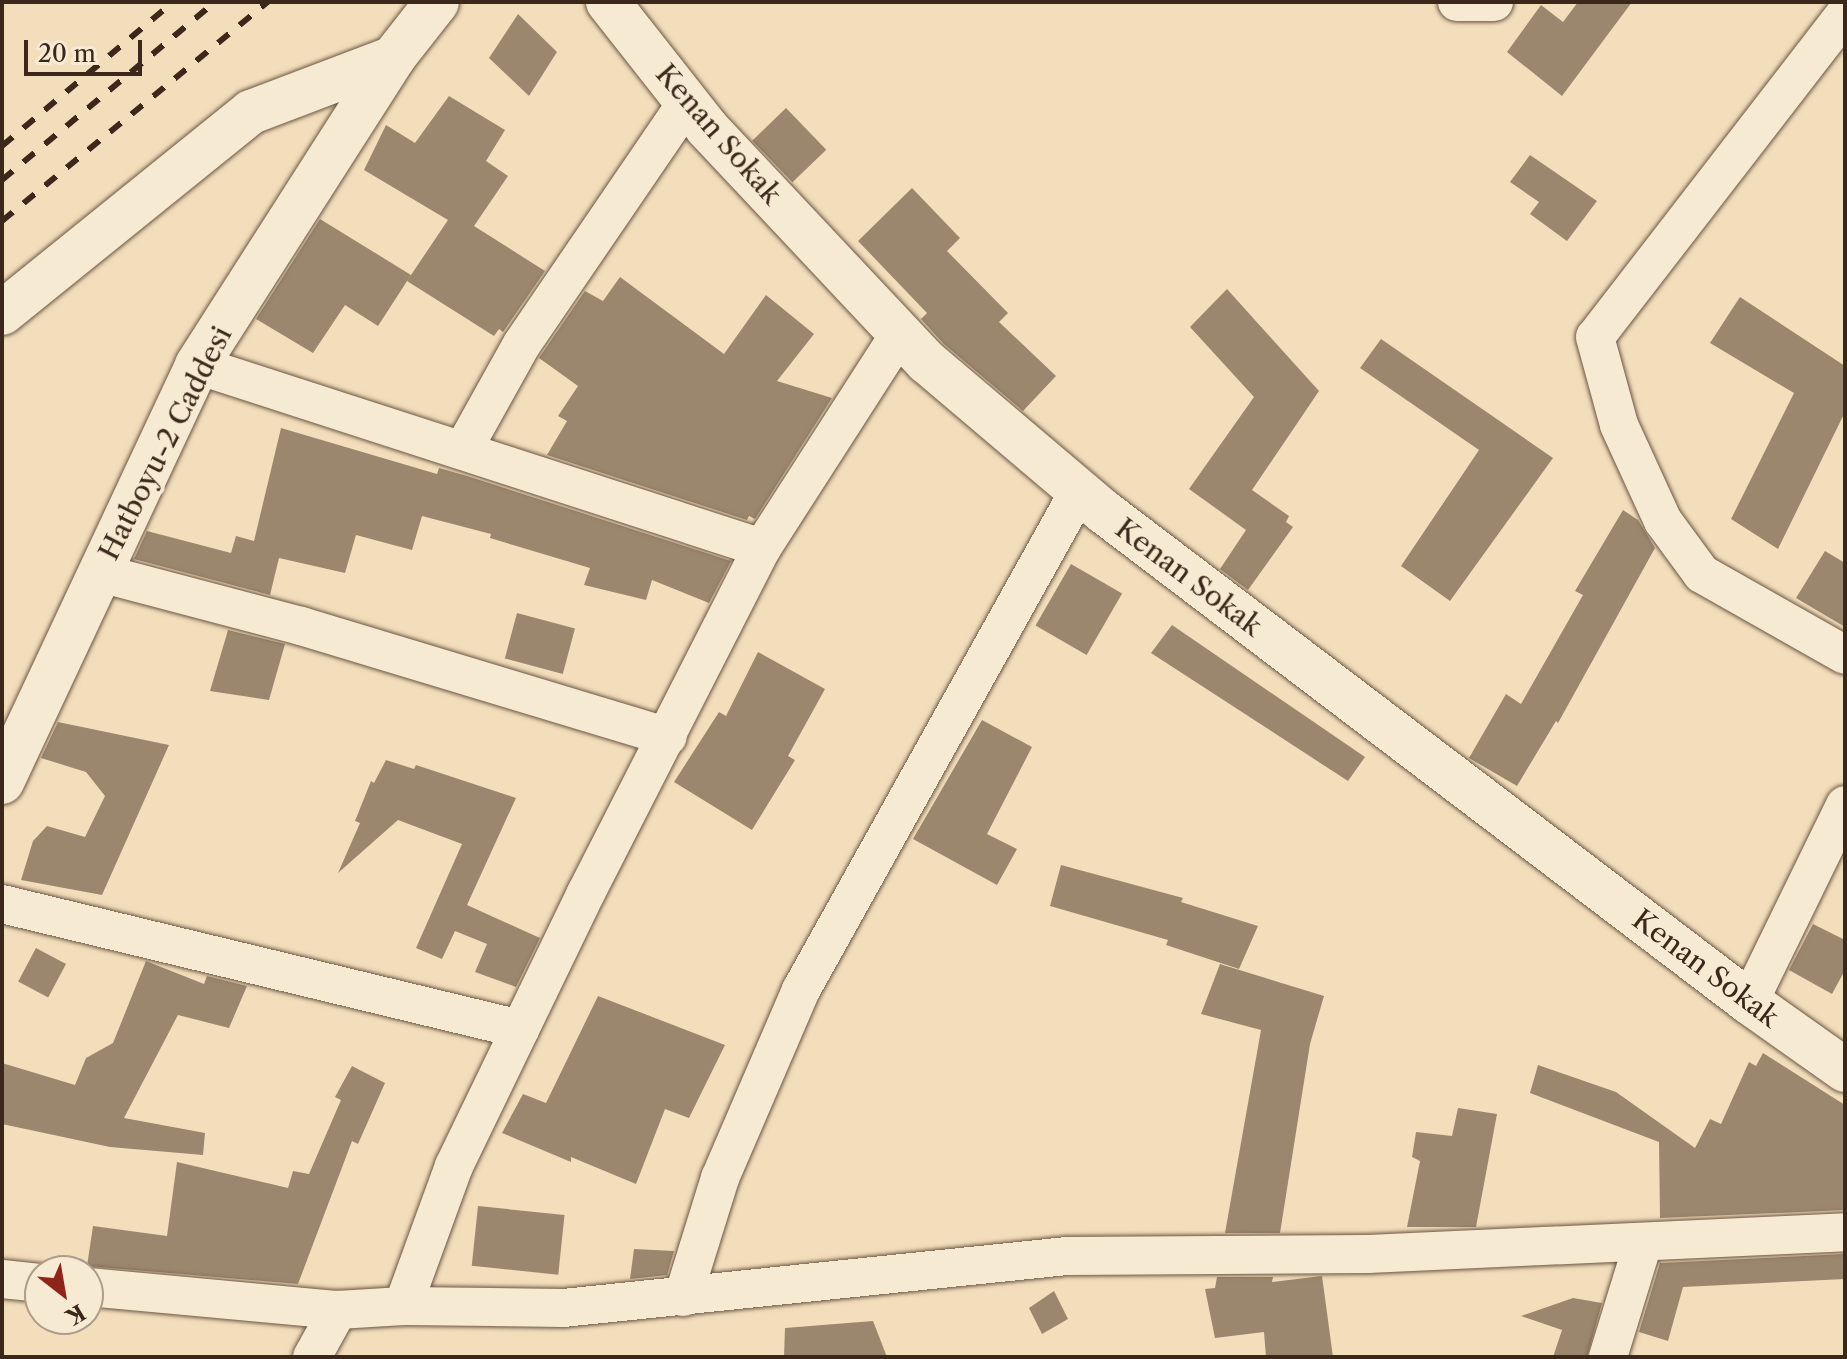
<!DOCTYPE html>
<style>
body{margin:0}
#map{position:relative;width:1847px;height:1359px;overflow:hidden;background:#f3debb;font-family:"Libre Caslon Text",serif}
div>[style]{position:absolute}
.building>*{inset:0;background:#9b876e;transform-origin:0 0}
.roads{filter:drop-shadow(0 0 2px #6a5643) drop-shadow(0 0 2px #6a5643)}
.street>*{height:38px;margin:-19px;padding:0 19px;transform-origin:19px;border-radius:19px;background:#f7ead3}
.secondary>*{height:44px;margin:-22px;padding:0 22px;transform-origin:22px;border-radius:22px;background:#f7ead3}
.rail>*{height:6px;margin-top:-3px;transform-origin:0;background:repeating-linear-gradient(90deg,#3c281b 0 14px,transparent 0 28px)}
span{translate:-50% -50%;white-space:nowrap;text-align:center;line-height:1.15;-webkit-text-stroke:8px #f7ead3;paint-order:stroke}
.street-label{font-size:28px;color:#3c281b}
.frame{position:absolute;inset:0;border:4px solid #3c281b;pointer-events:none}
.north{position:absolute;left:24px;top:1255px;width:80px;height:80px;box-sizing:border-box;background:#f7ead3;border:2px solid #ac9c89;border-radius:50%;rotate:149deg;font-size:22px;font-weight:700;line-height:32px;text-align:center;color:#3c281b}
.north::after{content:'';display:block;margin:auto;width:28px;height:36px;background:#8f2418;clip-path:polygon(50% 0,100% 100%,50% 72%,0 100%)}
.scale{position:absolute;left:24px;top:40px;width:118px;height:36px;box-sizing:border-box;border:4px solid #3c281b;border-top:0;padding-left:10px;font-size:24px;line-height:28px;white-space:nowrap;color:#3c281b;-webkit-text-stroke:6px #f7ead3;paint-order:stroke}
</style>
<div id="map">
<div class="building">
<div style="clip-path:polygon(1578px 2px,1632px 2px,1562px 96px,1507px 52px,1541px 5px,1563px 22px)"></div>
<div style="clip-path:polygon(518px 14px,557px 52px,529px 96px,489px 58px)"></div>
<div style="clip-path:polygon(449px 96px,505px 130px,486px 161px,508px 176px,474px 226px,545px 271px,503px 332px,499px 329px,494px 336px,407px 281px,448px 220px,364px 170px,386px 125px,415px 143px)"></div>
<div style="left:786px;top:108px;width:58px;height:47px;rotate:46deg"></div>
<div style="clip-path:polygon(1530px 155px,1597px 201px,1567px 241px,1530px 214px,1539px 202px,1510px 182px)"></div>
<div style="clip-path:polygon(912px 188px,960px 238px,947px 251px,1008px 313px,999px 322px,1056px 376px,1023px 411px,944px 344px,921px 319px,927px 313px,858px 241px)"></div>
<div style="clip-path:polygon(320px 219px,411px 275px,378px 326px,345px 305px,313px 353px,256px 319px)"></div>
<div style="clip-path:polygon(620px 277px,724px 354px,766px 295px,814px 334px,777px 381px,832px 398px,755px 519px,749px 516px,747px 520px,547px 455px,567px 421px,558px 416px,578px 386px,539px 358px,585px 291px,603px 301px)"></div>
<div style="clip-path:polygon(1227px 289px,1319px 391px,1252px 490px,1289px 516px,1286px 522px,1293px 527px,1248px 590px,1220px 569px,1246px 530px,1189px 489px,1254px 397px,1190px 327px)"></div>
<div style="clip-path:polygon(1740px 297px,1845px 366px,1845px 412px,1778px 549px,1731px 519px,1794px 393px,1710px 343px)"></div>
<div style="clip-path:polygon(1381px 339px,1553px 458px,1450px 601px,1401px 566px,1479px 450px,1360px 368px)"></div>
<div style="clip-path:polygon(281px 428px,437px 474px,439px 468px,467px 476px,731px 561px,709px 603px,652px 580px,646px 600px,584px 585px,590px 568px,490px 538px,491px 534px,422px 516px,412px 550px,356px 535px,345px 573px,279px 558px,270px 595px,134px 559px,147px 531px,231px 553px,236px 536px,254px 541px)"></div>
<div style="clip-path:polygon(1623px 510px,1638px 520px,1655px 548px,1558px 723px,1556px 721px,1517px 786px,1469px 758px,1506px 694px,1521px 704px,1583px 595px,1575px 591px)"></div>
<div style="clip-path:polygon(1825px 551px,1845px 563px,1845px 627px,1796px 598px)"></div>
<div style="left:1071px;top:564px;width:59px;height:71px;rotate:30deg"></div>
<div style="left:517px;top:613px;width:60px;height:47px;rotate:15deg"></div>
<div style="clip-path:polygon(1172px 625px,1365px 757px,1348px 781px,1151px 653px)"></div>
<div style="clip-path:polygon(228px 630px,285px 644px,269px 700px,210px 691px)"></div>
<div style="clip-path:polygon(758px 652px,825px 689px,788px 756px,795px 760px,752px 830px,674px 782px,719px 712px,726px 716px)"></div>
<div style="clip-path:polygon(982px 720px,1032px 747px,987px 834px,1017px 849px,997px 885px,913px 839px)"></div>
<div style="clip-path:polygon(58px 722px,169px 745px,102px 895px,21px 880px,33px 841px,47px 826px,85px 837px,105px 796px,86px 772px,41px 758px)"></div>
<div style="clip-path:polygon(386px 760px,414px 769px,416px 765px,516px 798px,467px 905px,540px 938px,516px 987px,475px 972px,487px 944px,455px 931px,442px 959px,416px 948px,462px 844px,398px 820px,338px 873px,360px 823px,355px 821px,371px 781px,374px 783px)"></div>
<div style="clip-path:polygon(1061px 865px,1183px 898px,1181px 902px,1258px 926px,1239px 969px,1166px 945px,1168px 940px,1050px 906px)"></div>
<div style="clip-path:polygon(1813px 924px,1845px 940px,1845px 970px,1832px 994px,1789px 970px)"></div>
<div style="left:36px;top:948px;width:34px;height:38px;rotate:28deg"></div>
<div style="clip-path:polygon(146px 961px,204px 984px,207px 976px,247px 986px,229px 1028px,178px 1015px,124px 1118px,205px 1133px,203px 1155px,110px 1147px,2px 1124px,2px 1063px,75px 1085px,86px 1058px,113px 1043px)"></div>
<div style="clip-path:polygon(1220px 964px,1324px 996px,1310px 1044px,1280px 1233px,1225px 1233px,1261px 1030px,1201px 1014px)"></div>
<div style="clip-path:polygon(598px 996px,725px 1045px,689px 1118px,665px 1109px,636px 1184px,571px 1157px,571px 1162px,502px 1133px,523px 1094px,546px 1103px)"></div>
<div style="clip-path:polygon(1763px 1053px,1845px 1105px,1845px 1210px,1660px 1218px,1659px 1142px,1530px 1093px,1538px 1065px,1616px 1092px,1695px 1148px,1710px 1119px,1721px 1124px,1749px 1062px,1756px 1066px)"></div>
<div style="clip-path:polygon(352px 1066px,385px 1083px,358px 1144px,352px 1141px,298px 1284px,87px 1266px,93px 1226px,167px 1236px,177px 1162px,288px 1188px,293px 1171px,309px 1174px,341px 1100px,335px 1097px)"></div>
<div style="clip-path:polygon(1458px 1108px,1497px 1114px,1476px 1227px,1407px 1227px,1420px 1161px,1412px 1157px,1416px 1132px,1452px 1136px)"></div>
<div style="left:478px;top:1206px;width:87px;height:60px;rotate:6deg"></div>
<div style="clip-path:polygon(634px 1249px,674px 1251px,667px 1275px,630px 1279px)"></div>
<div style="clip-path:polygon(1845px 1254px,1845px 1279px,1683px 1287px,1668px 1341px,1639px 1332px,1660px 1263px)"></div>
<div style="clip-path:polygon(1322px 1276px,1333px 1357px,1266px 1357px,1264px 1332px,1215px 1338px,1205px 1289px,1215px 1288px,1217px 1277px,1273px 1277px,1272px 1282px)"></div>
<div style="clip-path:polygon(1054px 1291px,1068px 1319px,1042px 1334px,1029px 1308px)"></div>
<div style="clip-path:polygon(1573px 1298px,1602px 1303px,1587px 1357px,1553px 1357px,1562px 1330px,1521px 1316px)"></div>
<div style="clip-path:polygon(873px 1321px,887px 1357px,784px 1357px,785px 1328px)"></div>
</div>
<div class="roads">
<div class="street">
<div style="left:1457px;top:2px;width:37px"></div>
<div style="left:1845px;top:14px;width:408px;rotate:127.7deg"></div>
<div style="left:1595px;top:337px;width:91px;rotate:74.7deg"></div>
<div style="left:1619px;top:425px;width:106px;rotate:65.4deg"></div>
<div style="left:1663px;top:521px;width:66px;rotate:53.7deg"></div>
<div style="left:1702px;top:574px;width:164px;rotate:29.5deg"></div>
<div style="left:197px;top:365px;width:594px;rotate:17.95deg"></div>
<div style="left:464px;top:448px;width:119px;rotate:-60.9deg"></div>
<div style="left:522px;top:344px;width:293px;rotate:-55.7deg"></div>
<div style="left:100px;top:573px;width:208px;rotate:14.8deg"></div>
<div style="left:301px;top:626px;width:383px;rotate:16.8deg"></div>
<div style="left:2px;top:904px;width:533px;rotate:13.57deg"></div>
<div style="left:1749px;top:1002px;width:219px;rotate:-64deg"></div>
<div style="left:2px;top:1279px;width:38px;rotate:6deg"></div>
<div style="left:88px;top:1287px;width:251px;rotate:5.3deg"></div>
<div style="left:338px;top:1310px;width:65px;rotate:-3.5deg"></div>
<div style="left:403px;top:1306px;width:160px;rotate:0.7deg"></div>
<div style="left:563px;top:1308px;width:507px;rotate:-5.89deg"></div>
<div style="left:1067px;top:1256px;width:301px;rotate:-0.4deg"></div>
<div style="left:1368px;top:1254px;width:478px;rotate:-2.6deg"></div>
<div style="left:683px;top:1297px;width:125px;rotate:-72.7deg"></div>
<div style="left:720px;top:1178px;width:205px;rotate:-66.7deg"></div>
<div style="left:801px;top:990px;width:571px;rotate:-60.88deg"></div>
<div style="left:403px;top:1306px;width:149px;rotate:-70deg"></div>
<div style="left:454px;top:1166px;width:303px;rotate:-64.2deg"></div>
<div style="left:586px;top:893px;width:387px;rotate:-63deg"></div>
<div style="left:762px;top:548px;width:255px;rotate:-57.3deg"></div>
<div style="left:312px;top:1357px;width:54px;rotate:-61deg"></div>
<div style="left:1608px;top:1357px;width:119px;rotate:-72.9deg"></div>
</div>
<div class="secondary">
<div style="left:608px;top:2px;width:160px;rotate:51.8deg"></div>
<div style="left:707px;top:128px;width:321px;rotate:46.8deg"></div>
<div style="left:927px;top:362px;width:232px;rotate:40.3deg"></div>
<div style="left:1104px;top:512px;width:810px;rotate:37.22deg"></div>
<div style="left:1749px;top:1002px;width:118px;rotate:35.3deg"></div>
<div style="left:2px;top:313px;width:320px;rotate:-38.9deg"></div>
<div style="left:251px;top:112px;width:152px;rotate:-20.8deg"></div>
<div style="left:2px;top:782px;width:460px;rotate:-64.9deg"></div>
<div style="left:197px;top:365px;width:364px;rotate:-57.4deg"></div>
<div style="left:393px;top:58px;width:71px;rotate:-51.8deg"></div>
</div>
</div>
<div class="rail">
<div style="left:2px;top:146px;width:224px;rotate:-40.1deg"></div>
<div style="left:2px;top:180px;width:278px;rotate:-39.9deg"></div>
<div style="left:2px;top:221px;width:345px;rotate:-39.5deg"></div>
</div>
<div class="street-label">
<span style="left:719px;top:134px;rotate:49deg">Kenan Sokak</span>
<span style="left:165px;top:443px;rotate:-63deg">Hatboyu-2 Caddesi</span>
<span style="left:1189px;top:577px;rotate:37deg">Kenan Sokak</span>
<span style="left:1706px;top:968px;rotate:37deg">Kenan Sokak</span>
</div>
<div class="frame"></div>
<div class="north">K</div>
<div class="scale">20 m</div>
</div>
